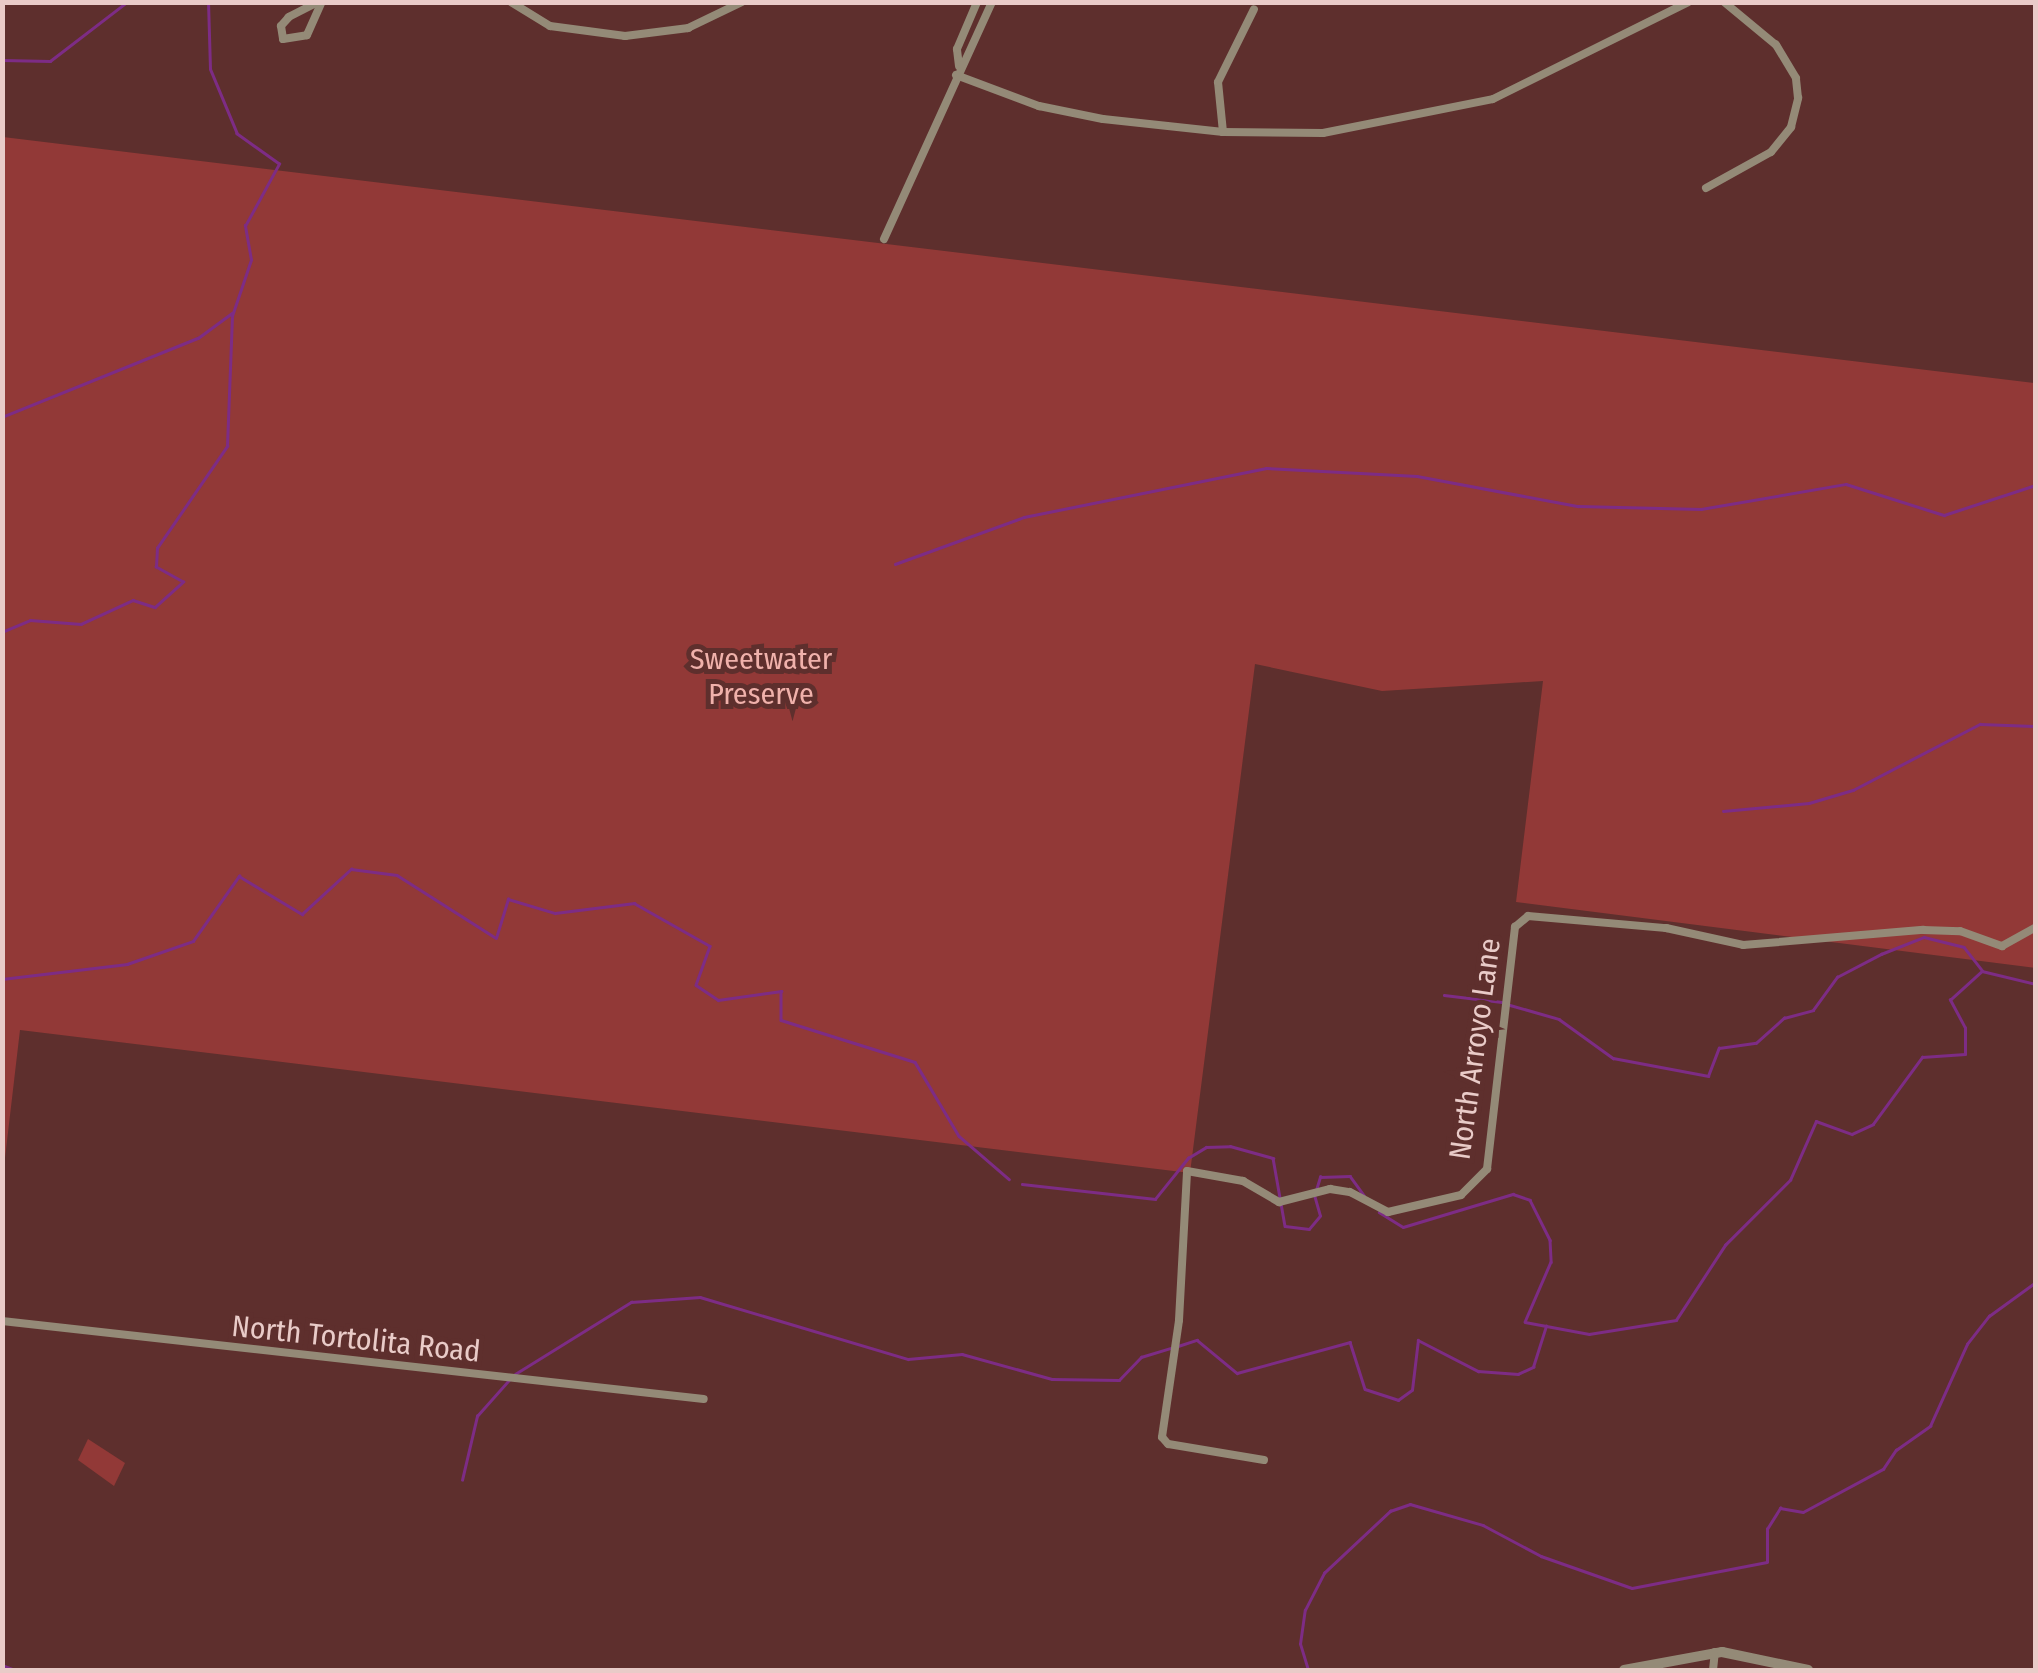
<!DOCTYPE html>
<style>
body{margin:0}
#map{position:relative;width:2038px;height:1673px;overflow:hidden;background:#5e2f2d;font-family:"Fira Sans Condensed",sans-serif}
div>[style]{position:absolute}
.green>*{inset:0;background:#923937}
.stream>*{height:2.5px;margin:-1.25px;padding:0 1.25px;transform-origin:1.25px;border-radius:1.25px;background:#7d2c85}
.minor>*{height:8px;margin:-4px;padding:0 4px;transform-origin:4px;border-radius:4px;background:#948a77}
.tertiary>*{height:10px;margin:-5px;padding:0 5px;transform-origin:5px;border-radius:5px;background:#948a77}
span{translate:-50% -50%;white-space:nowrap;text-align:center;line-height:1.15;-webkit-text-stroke:10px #5e2f2d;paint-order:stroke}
.park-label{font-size:30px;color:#f0b1ab}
.street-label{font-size:30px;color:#e9cbc8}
.frame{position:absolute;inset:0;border:5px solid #e9cbc8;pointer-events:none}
</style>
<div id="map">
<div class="green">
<div style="clip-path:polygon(3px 137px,2035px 383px,2035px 968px,1516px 902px,1543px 681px,1382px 691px,1255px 664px,1190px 1173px,20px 1030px,3px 1175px)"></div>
<div style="clip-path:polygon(88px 1439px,125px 1463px,114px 1486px,78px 1460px)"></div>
</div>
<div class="stream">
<div style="left:2px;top:60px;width:48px;rotate:1.2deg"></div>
<div style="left:50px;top:61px;width:97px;rotate:-37.5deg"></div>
<div style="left:2px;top:417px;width:211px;rotate:-22deg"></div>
<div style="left:198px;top:338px;width:42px;rotate:-36.3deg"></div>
<div style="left:895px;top:564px;width:137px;rotate:-20deg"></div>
<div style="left:1024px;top:517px;width:247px;rotate:-11.4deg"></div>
<div style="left:1266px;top:468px;width:151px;rotate:3deg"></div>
<div style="left:1417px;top:476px;width:164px;rotate:10.6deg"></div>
<div style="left:1578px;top:506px;width:123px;rotate:1.4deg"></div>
<div style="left:1701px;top:509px;width:147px;rotate:-9.8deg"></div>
<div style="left:1846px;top:484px;width:103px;rotate:17.6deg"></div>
<div style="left:1944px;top:515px;width:97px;rotate:-18.1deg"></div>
<div style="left:2px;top:632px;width:30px;rotate:-23deg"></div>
<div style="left:30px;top:620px;width:51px;rotate:4.5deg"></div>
<div style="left:81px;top:624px;width:57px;rotate:-24.8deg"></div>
<div style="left:133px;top:600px;width:23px;rotate:18deg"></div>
<div style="left:155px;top:607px;width:38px;rotate:-42deg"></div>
<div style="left:183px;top:582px;width:31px;rotate:-151deg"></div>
<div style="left:156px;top:567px;width:19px;rotate:-87deg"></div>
<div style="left:157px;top:548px;width:124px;rotate:-55.5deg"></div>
<div style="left:227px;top:446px;width:130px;rotate:-87.8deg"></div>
<div style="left:232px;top:316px;width:59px;rotate:-71.3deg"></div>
<div style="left:251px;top:260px;width:35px;rotate:-100deg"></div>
<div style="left:245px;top:226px;width:71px;rotate:-61.3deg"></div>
<div style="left:279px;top:164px;width:52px;rotate:-144.5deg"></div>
<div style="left:237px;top:134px;width:70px;rotate:-112.6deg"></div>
<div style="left:210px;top:69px;width:67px;rotate:-91.7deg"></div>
<div style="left:1723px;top:811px;width:86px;rotate:-5.3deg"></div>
<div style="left:1809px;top:803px;width:46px;rotate:-16.5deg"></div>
<div style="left:1853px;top:790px;width:143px;rotate:-27.5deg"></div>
<div style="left:1980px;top:724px;width:56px;rotate:2deg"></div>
<div style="left:2px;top:979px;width:126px;rotate:-6.8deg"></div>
<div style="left:127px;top:964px;width:70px;rotate:-19.2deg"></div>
<div style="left:193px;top:941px;width:80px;rotate:-54.7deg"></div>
<div style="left:239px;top:876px;width:74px;rotate:31.1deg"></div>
<div style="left:302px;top:914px;width:67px;rotate:-42.6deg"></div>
<div style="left:351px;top:869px;width:46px;rotate:7.4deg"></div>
<div style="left:397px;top:875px;width:117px;rotate:32.5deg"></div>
<div style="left:496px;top:938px;width:41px;rotate:-72.9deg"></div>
<div style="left:508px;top:899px;width:49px;rotate:16.6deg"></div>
<div style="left:555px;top:913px;width:80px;rotate:-7.2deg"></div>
<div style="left:634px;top:903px;width:87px;rotate:29.5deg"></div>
<div style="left:710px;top:946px;width:41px;rotate:109.7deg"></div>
<div style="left:696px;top:985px;width:27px;rotate:34deg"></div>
<div style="left:718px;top:1000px;width:64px;rotate:-8.1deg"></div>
<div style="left:781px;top:991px;width:29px;rotate:90deg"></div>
<div style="left:781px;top:1020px;width:140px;rotate:17.4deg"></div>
<div style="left:915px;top:1062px;width:86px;rotate:59.3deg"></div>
<div style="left:959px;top:1136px;width:66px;rotate:40.7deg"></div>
<div style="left:1444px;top:995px;width:58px;rotate:6.9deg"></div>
<div style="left:1510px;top:1005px;width:51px;rotate:15.9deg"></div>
<div style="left:1559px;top:1019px;width:67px;rotate:35.8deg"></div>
<div style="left:1613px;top:1058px;width:97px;rotate:10.7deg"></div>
<div style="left:1708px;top:1076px;width:30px;rotate:-69deg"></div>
<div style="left:1719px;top:1048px;width:37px;rotate:-8deg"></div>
<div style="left:1756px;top:1043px;width:38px;rotate:-42deg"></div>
<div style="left:1784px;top:1018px;width:30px;rotate:-15deg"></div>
<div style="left:1813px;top:1010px;width:41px;rotate:-54deg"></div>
<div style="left:1837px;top:977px;width:50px;rotate:-27.6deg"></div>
<div style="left:1881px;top:954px;width:46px;rotate:-21.6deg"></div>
<div style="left:1924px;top:937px;width:41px;rotate:14deg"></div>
<div style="left:1964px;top:947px;width:29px;rotate:52deg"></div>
<div style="left:1022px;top:1184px;width:134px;rotate:6.4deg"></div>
<div style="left:1155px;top:1199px;width:53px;rotate:-51.2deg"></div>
<div style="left:1188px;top:1158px;width:21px;rotate:-31deg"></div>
<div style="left:1206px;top:1147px;width:24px;rotate:-2deg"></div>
<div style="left:1230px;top:1146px;width:45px;rotate:15.6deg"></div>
<div style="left:1273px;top:1158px;width:69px;rotate:80deg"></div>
<div style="left:1285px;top:1226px;width:24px;rotate:7deg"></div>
<div style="left:1309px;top:1229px;width:17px;rotate:-50deg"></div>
<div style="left:1320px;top:1216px;width:19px;rotate:-106deg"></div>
<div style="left:1316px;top:1190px;width:14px;rotate:-73deg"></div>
<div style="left:1320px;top:1177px;width:30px;rotate:-2deg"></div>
<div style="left:1350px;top:1176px;width:24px;rotate:54deg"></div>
<div style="left:1379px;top:1212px;width:28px;rotate:32deg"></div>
<div style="left:1403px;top:1227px;width:115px;rotate:-16.7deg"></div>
<div style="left:1513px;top:1194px;width:18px;rotate:19deg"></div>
<div style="left:1530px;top:1200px;width:45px;rotate:63.4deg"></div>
<div style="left:1550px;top:1240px;width:22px;rotate:87deg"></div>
<div style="left:1551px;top:1262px;width:65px;rotate:113.4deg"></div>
<div style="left:1525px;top:1322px;width:65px;rotate:10.6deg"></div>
<div style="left:1589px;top:1334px;width:88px;rotate:-9.1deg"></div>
<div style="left:1676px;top:1320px;width:90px;rotate:-56.8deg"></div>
<div style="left:1725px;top:1245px;width:92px;rotate:-45deg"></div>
<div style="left:1790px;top:1180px;width:64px;rotate:-66.2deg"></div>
<div style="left:1816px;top:1121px;width:38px;rotate:20deg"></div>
<div style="left:1852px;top:1134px;width:23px;rotate:-25deg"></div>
<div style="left:1873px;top:1124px;width:83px;rotate:-53.8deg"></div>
<div style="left:1922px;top:1057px;width:43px;rotate:-4deg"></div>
<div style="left:1965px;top:1054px;width:26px;rotate:-90deg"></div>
<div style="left:1965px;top:1028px;width:32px;rotate:-118deg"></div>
<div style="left:1950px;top:1000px;width:43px;rotate:-42.2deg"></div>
<div style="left:1982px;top:971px;width:56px;rotate:13.5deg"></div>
<div style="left:1178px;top:1346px;width:20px;rotate:-18deg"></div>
<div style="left:1197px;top:1340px;width:52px;rotate:39.5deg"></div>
<div style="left:1237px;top:1373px;width:117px;rotate:-15.3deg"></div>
<div style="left:1350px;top:1342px;width:49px;rotate:72.3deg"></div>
<div style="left:1365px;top:1389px;width:35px;rotate:18deg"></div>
<div style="left:1398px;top:1400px;width:17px;rotate:-36deg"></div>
<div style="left:1412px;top:1390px;width:50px;rotate:-83.2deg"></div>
<div style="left:1418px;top:1340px;width:68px;rotate:27.3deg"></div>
<div style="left:1478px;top:1371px;width:40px;rotate:4.3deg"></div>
<div style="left:1518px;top:1374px;width:17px;rotate:-25deg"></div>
<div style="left:1533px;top:1367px;width:43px;rotate:-72.4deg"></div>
<div style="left:515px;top:1374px;width:137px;rotate:-31.8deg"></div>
<div style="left:631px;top:1302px;width:69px;rotate:-4.1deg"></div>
<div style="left:700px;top:1297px;width:217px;rotate:16.6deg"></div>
<div style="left:908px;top:1359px;width:54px;rotate:-5.3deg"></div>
<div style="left:962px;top:1354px;width:93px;rotate:15.5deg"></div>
<div style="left:1052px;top:1379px;width:67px;rotate:0.9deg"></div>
<div style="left:1119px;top:1380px;width:32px;rotate:-46deg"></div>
<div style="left:1141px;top:1357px;width:30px;rotate:-17deg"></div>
<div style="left:462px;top:1480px;width:66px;rotate:-76.8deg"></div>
<div style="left:477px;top:1416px;width:48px;rotate:-48.4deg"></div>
<div style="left:2px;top:1665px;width:14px;rotate:21deg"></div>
<div style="left:1308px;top:1670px;width:27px;rotate:-107deg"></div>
<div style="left:1300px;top:1644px;width:34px;rotate:-82deg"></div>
<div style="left:1305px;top:1610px;width:42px;rotate:-62.8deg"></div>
<div style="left:1324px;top:1573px;width:91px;rotate:-43.2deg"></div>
<div style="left:1390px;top:1511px;width:21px;rotate:-19deg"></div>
<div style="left:1410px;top:1504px;width:76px;rotate:16deg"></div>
<div style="left:1483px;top:1525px;width:66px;rotate:28.1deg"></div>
<div style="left:1541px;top:1556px;width:96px;rotate:19.4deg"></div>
<div style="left:1632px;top:1588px;width:137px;rotate:-10.9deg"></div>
<div style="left:1767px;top:1562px;width:33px;rotate:-90deg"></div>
<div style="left:1767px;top:1529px;width:25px;rotate:-58deg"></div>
<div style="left:1780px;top:1508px;width:23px;rotate:10deg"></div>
<div style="left:1803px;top:1512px;width:91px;rotate:-28.3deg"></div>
<div style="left:1883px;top:1469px;width:23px;rotate:-56deg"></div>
<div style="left:1896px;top:1450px;width:42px;rotate:-35.2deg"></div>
<div style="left:1930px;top:1426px;width:90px;rotate:-65.7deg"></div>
<div style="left:1967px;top:1344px;width:36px;rotate:-52deg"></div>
<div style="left:1989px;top:1316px;width:58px;rotate:-35.9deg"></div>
</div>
<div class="minor">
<div style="left:318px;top:2px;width:33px;rotate:153deg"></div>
<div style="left:289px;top:17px;width:12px;rotate:132deg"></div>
<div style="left:281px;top:26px;width:13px;rotate:81deg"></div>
<div style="left:283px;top:39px;width:24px;rotate:-9deg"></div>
<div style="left:307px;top:35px;width:36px;rotate:-66deg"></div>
<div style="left:511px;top:2px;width:46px;rotate:31.6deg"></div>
<div style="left:550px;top:26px;width:76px;rotate:7.6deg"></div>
<div style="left:625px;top:36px;width:64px;rotate:-7.2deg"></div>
<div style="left:688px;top:28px;width:60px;rotate:-25.7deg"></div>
<div style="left:959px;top:66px;width:17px;rotate:-97deg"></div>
<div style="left:957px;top:49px;width:51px;rotate:-66.9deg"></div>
<div style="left:956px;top:75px;width:89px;rotate:20.5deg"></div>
<div style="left:1039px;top:106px;width:65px;rotate:11.5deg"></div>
<div style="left:1103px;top:119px;width:121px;rotate:6.2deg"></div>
<div style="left:1223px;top:132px;width:100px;rotate:0.6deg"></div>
<div style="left:1323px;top:133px;width:173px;rotate:-11.3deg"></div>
<div style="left:1493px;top:99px;width:218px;rotate:-26.4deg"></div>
<div style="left:1223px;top:132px;width:50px;rotate:-95.7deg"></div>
<div style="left:1218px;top:82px;width:81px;rotate:-63.7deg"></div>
<div style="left:1706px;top:188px;width:74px;rotate:-29deg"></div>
<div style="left:1771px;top:152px;width:32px;rotate:-51deg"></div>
<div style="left:1791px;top:127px;width:30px;rotate:-76deg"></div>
<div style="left:1798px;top:98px;width:20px;rotate:-96deg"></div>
<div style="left:1796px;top:78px;width:39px;rotate:-121deg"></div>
<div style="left:1776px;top:45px;width:67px;rotate:-140.4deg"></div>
<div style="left:884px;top:239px;width:260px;rotate:-65.5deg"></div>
<div style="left:2px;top:1321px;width:706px;rotate:6.34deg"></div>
<div style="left:1264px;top:1460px;width:97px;rotate:-170.5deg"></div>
<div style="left:1168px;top:1444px;width:9px;rotate:-131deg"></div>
<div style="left:1162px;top:1437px;width:118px;rotate:-81.7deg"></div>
<div style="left:1179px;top:1320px;width:149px;rotate:-86.9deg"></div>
<div style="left:1187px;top:1171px;width:57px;rotate:10.1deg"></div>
<div style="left:1243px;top:1181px;width:42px;rotate:30.3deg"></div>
<div style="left:1279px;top:1202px;width:53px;rotate:-14.3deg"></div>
<div style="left:1330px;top:1189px;width:20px;rotate:9deg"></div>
<div style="left:1350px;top:1192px;width:43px;rotate:27.8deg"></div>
<div style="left:1388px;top:1212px;width:75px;rotate:-13.1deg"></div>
<div style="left:1461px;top:1195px;width:37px;rotate:-45deg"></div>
<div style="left:1487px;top:1169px;width:244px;rotate:-83.4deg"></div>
<div style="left:1515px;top:927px;width:17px;rotate:-40deg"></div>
<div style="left:1528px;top:916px;width:139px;rotate:5deg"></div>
<div style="left:1666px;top:928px;width:79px;rotate:12.4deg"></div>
<div style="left:1743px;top:945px;width:181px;rotate:-4.8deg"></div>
<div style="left:1923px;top:930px;width:37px;rotate:2deg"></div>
<div style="left:1960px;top:931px;width:45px;rotate:19.7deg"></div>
<div style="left:2002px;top:946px;width:39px;rotate:-29deg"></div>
<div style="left:1713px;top:1670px;width:18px;rotate:-84deg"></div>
</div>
<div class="tertiary">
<div style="left:1624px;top:1670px;width:100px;rotate:-10.4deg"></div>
<div style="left:1722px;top:1652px;width:88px;rotate:11.8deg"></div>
</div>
<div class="park-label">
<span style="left:761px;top:676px">Sweetwater<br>Preserve</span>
</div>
<div class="street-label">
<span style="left:1475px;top:1049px;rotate:-82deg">North Arroyo Lane</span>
<span style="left:356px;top:1339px;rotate:6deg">North Tortolita Road</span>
</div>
<div class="frame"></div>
</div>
